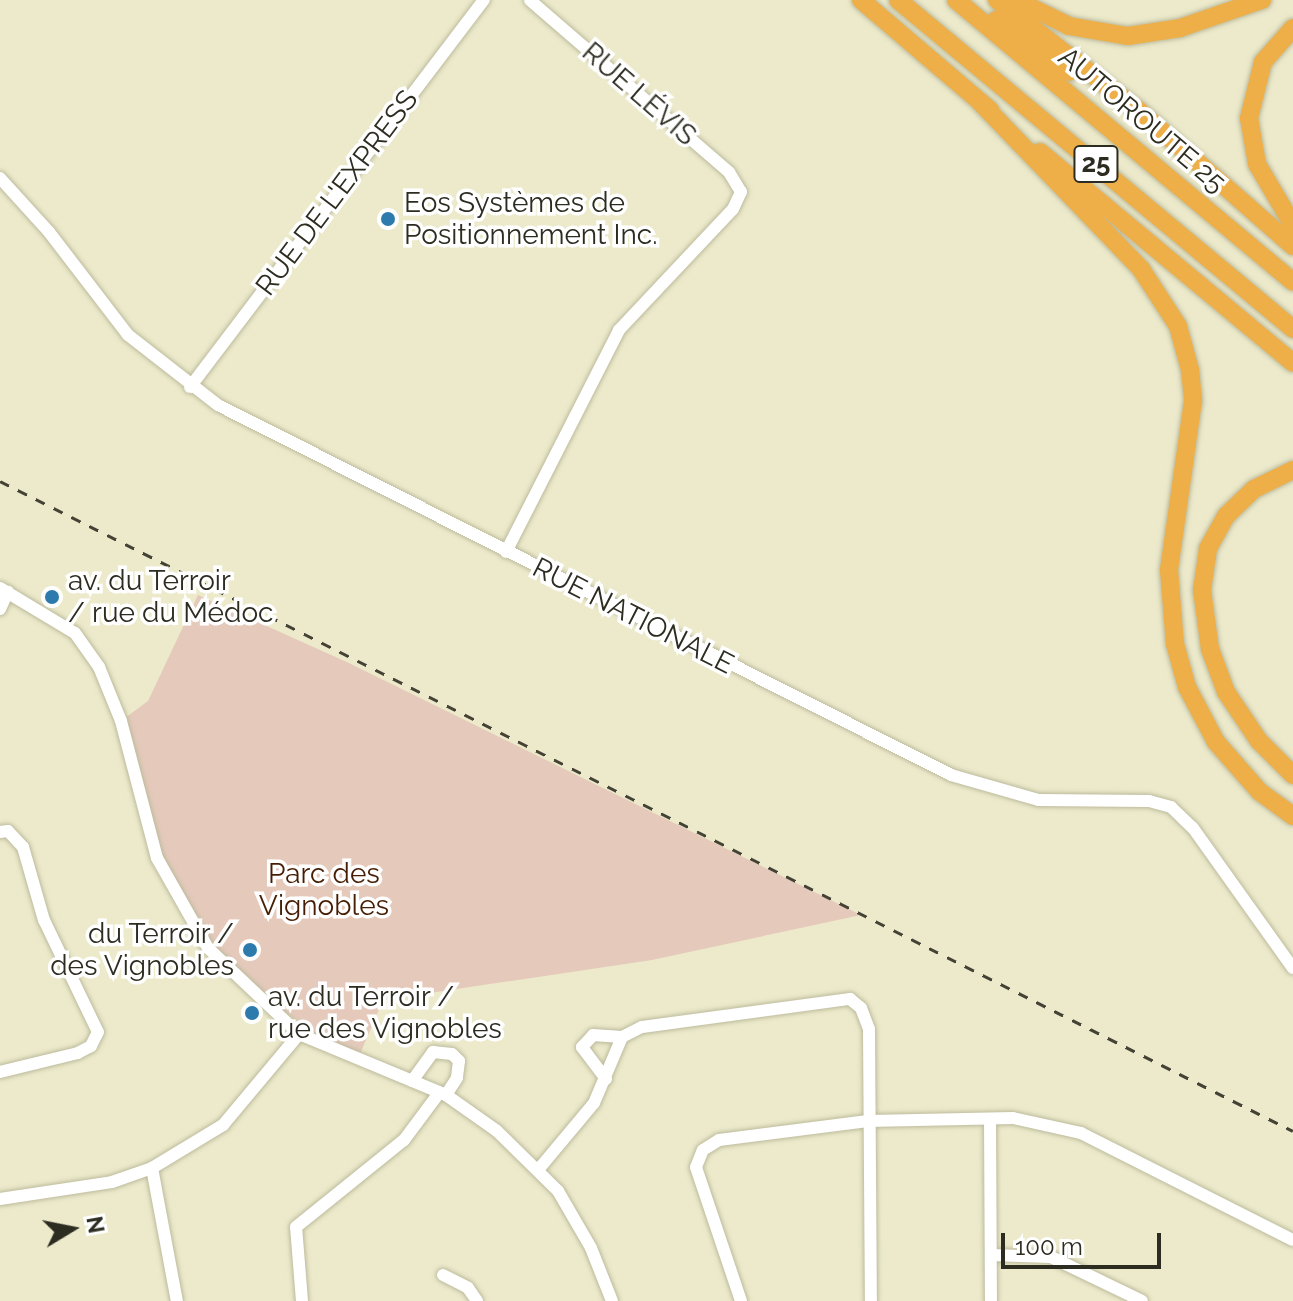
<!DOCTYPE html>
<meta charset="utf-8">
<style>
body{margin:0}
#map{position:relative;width:1293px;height:1301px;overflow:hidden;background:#eceacb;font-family:Raleway,sans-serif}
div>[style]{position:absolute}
.green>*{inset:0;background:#e5cabc}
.roads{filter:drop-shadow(0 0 2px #bdbb9d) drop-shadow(0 0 2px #bdbb9d)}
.minor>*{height:12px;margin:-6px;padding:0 6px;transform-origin:6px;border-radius:6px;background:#fff}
.highway>*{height:18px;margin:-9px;padding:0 9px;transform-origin:9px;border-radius:9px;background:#eeaf48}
.rail>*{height:3px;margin-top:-1.5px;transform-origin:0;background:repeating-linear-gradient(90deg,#434235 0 10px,transparent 0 20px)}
.dots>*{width:22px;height:22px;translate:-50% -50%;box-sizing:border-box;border:4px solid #fff;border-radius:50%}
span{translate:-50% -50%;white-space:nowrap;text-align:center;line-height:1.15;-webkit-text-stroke:7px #fff;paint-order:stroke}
.shield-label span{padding:2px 6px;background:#fff;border:2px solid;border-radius:6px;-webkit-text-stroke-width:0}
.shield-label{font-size:26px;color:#2d2c21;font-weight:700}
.street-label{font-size:28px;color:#2d2c21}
.poi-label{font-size:28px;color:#2d2c21}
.left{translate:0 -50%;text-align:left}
.right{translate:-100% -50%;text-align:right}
.park-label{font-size:28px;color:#461d02}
.north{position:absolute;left:32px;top:1189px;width:80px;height:80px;-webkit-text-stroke:6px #fff;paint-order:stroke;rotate:80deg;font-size:22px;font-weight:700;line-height:32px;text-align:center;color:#2d2c21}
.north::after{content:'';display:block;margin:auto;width:28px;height:36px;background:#2d2c21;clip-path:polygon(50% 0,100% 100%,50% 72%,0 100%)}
.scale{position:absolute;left:1001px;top:1233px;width:160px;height:36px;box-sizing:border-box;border:4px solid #2d2c21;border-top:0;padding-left:10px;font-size:24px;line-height:28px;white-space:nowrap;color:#2d2c21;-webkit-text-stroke:6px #fff;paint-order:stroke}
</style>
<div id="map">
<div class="green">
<div style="clip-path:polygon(198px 595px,349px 663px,861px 915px,652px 960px,383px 1000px,360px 1054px,308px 1037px,309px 1029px,232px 974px,196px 918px,161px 855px,121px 721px,148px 701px)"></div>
</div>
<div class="roads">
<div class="minor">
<div style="left:0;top:178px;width:73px;rotate:47.8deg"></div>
<div style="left:49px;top:232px;width:130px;rotate:52.5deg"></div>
<div style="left:128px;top:335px;width:114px;rotate:37.9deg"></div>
<div style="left:218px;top:405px;width:821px;rotate:26.78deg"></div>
<div style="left:951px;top:775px;width:91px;rotate:15.9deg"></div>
<div style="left:1039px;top:800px;width:110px;rotate:0.5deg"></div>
<div style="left:1149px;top:801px;width:23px;rotate:15deg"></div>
<div style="left:1171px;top:807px;width:30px;rotate:44deg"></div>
<div style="left:1193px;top:828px;width:172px;rotate:54.5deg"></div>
<div style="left:190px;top:387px;width:486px;rotate:-52.8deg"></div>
<div style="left:506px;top:552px;width:249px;rotate:-63deg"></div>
<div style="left:619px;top:330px;width:166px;rotate:-46.7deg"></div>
<div style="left:733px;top:209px;width:19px;rotate:-65deg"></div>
<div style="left:741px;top:192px;width:23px;rotate:-121deg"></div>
<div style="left:729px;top:172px;width:263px;rotate:-139.2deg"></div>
<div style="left:0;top:588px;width:87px;rotate:31deg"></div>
<div style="left:75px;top:633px;width:42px;rotate:54.8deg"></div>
<div style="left:99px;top:667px;width:58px;rotate:67.8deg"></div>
<div style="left:121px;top:721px;width:142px;rotate:75.3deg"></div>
<div style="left:157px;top:858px;width:103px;rotate:60.5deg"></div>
<div style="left:208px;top:948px;width:125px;rotate:43.4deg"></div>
<div style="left:299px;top:1034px;width:159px;rotate:22.5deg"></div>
<div style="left:446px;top:1095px;width:62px;rotate:35.2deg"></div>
<div style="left:497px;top:1131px;width:86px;rotate:44.5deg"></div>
<div style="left:558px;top:1191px;width:66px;rotate:59.9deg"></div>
<div style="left:591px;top:1248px;width:57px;rotate:68.4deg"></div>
<div style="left:0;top:609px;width:19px;rotate:-65deg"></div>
<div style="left:0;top:832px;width:8px;rotate:-7deg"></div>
<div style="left:8px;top:831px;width:22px;rotate:47deg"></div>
<div style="left:23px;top:847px;width:76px;rotate:74deg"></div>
<div style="left:44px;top:920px;width:124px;rotate:64.3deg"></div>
<div style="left:98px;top:1032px;width:16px;rotate:117deg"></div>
<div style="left:91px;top:1046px;width:15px;rotate:152deg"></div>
<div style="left:78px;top:1053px;width:80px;rotate:166.3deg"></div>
<div style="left:606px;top:1079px;width:40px;rotate:-127deg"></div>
<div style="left:582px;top:1047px;width:16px;rotate:-47deg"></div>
<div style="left:593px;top:1035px;width:29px;rotate:4deg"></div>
<div style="left:412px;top:1081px;width:36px;rotate:-54deg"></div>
<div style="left:433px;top:1052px;width:19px;rotate:6deg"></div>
<div style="left:452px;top:1054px;width:10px;rotate:45deg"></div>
<div style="left:459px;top:1061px;width:17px;rotate:97deg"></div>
<div style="left:457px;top:1078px;width:20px;rotate:123deg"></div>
<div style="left:990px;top:1119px;width:182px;rotate:89.7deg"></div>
<div style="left:152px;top:1168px;width:135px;rotate:79.4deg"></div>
<div style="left:538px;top:1170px;width:87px;rotate:-50.1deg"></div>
<div style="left:594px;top:1103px;width:72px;rotate:-67deg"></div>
<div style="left:622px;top:1037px;width:22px;rotate:-27deg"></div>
<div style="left:642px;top:1027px;width:210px;rotate:-7.7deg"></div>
<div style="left:850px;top:999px;width:14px;rotate:39deg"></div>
<div style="left:861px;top:1008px;width:22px;rotate:69deg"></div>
<div style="left:869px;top:1029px;width:272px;rotate:89.6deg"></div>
<div style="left:0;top:1199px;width:113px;rotate:-8.6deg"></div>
<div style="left:112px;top:1182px;width:42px;rotate:-19.3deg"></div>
<div style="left:152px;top:1168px;width:83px;rotate:-31.2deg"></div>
<div style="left:223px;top:1125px;width:119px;rotate:-50.1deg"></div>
<div style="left:991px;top:1255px;width:60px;rotate:1.9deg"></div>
<div style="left:1051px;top:1257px;width:101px;rotate:25.8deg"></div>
<div style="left:443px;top:1275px;width:28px;rotate:27deg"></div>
<div style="left:468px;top:1288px;width:16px;rotate:55deg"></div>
<div style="left:302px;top:1301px;width:74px;rotate:-94.6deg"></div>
<div style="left:296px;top:1227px;width:139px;rotate:-38.9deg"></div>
<div style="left:404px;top:1140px;width:59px;rotate:-53.3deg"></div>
<div style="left:741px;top:1301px;width:141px;rotate:-108.6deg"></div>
<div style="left:696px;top:1167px;width:18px;rotate:-68deg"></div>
<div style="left:703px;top:1150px;width:19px;rotate:-32deg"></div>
<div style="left:719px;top:1140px;width:150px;rotate:-7.3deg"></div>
<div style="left:868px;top:1121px;width:145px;rotate:-1.2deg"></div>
<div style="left:1013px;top:1118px;width:70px;rotate:12.4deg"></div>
<div style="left:1081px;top:1133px;width:237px;rotate:26.8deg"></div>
</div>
<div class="highway">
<div style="left:861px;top:0;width:170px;rotate:40.5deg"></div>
<div style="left:898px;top:0;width:514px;rotate:39.79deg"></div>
<div style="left:956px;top:0;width:439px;rotate:39.9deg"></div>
<div style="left:997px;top:0;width:179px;rotate:38deg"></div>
<div style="left:1138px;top:110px;width:206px;rotate:41.3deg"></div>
<div style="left:1016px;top:0;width:59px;rotate:26.1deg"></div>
<div style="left:1069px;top:26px;width:60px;rotate:9.6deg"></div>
<div style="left:1128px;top:36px;width:53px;rotate:-8.7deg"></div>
<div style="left:1180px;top:28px;width:87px;rotate:-18.9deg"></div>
<div style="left:996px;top:20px;width:90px;rotate:35.1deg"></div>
<div style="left:1293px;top:28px;width:45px;rotate:131.4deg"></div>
<div style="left:1263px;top:62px;width:58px;rotate:104deg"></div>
<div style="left:1249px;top:118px;width:47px;rotate:80.1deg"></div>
<div style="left:1257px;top:164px;width:71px;rotate:59.5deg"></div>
<div style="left:980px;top:102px;width:232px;rotate:46deg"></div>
<div style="left:1141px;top:269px;width:68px;rotate:57deg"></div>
<div style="left:1178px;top:326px;width:46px;rotate:74.7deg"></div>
<div style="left:1190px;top:370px;width:31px;rotate:84deg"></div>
<div style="left:1193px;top:401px;width:171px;rotate:98.1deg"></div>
<div style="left:1169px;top:570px;width:74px;rotate:85.4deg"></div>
<div style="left:1175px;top:644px;width:45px;rotate:74.4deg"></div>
<div style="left:1187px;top:687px;width:62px;rotate:62.2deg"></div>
<div style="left:1216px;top:742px;width:67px;rotate:48.7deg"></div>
<div style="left:1260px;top:792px;width:41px;rotate:36deg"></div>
<div style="left:1040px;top:152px;width:329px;rotate:39.8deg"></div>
<div style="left:1293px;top:470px;width:43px;rotate:154deg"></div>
<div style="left:1254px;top:489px;width:39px;rotate:136deg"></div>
<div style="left:1226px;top:516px;width:38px;rotate:119deg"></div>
<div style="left:1208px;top:549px;width:41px;rotate:98.3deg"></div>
<div style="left:1202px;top:590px;width:60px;rotate:82.3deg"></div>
<div style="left:1210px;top:649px;width:46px;rotate:69.6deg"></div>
<div style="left:1226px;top:692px;width:59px;rotate:56deg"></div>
<div style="left:1259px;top:741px;width:48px;rotate:45deg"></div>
</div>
</div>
<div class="rail">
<div style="left:0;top:481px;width:1447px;rotate:26.69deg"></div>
</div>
<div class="dots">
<div style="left:388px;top:219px;background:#2d7aad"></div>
<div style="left:52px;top:597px;background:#2d7aad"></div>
<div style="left:250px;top:950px;background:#2d7aad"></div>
<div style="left:252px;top:1013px;background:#2d7aad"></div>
</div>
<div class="shield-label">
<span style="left:1096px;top:164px">25</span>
</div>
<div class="street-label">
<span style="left:639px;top:94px;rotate:41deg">RUE LÉVIS</span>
<span style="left:1142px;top:120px;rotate:40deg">AUTOROUTE 25</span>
<span style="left:337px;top:193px;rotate:-53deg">RUE DE L'EXPRESS</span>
<span style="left:633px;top:616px;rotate:27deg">RUE NATIONALE</span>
</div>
<div class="poi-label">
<span class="left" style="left:404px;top:219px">Eos Systèmes de<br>Positionnement Inc.</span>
<span class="left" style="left:68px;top:597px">av. du Terroir<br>/ rue du Médoc</span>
<span class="right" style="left:234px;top:950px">du Terroir /<br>des Vignobles</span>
<span class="left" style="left:268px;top:1013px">av. du Terroir /<br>rue des Vignobles</span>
</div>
<div class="park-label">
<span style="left:324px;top:890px">Parc des<br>Vignobles</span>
</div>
<div class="north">N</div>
<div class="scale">100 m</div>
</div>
